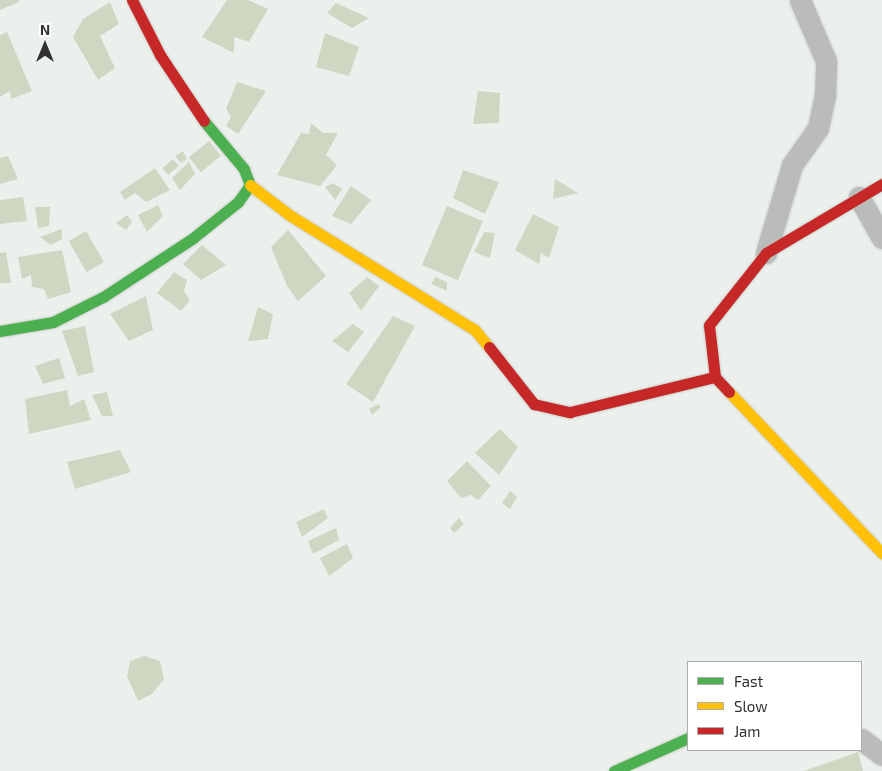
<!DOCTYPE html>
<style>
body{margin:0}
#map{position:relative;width:882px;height:771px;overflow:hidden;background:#ecf0ec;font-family:"Exo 2",sans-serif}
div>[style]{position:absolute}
.building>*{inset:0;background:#cfd7c3;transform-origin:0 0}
.roads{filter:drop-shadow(0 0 1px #cbcdcb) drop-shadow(0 0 1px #cbcdcb)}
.street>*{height:21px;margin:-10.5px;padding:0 10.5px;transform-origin:10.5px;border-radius:10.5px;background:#babcbb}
.fast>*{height:11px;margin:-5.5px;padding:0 5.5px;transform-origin:5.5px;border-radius:5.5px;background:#4caf50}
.slow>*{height:11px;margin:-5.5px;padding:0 5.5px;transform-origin:5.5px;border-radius:5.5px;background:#ffc107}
.jam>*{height:11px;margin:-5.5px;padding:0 5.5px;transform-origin:5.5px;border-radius:5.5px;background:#c62828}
span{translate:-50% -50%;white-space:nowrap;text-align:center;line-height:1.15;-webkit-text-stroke:5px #fff;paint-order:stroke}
.legend{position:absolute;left:687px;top:661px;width:175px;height:90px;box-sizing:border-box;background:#fff;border:1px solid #abadac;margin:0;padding:6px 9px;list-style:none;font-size:15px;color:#2e312f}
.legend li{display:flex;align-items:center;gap:10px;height:25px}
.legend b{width:25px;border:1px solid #abadac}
.north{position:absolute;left:20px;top:20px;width:50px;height:50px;-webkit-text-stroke:4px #fff;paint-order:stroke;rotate:0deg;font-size:14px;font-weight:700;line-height:20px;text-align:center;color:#2e312f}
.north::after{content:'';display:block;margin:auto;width:18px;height:22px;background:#2e312f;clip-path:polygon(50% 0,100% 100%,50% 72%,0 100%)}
</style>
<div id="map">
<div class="building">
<div style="clip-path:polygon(0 0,19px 0,19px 2px,0 10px)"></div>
<div style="clip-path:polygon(227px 0,248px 0,268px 9px,249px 42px,234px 37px,234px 53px,202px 37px)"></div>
<div style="clip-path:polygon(110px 2px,119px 24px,100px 36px,115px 68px,98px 80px,73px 37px,83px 19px)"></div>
<div style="clip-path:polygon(336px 3px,369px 18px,352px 28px,327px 13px)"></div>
<div style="clip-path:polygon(7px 32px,32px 91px,11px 99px,10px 91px,0 97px,0 35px)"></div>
<div style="clip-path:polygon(325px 33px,359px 47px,349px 76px,316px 67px)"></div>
<div style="clip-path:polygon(237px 82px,266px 91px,238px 134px,226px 126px,231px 117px,226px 109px)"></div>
<div style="clip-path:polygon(478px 91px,500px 93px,499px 123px,473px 124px)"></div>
<div style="clip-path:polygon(311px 123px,323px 133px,338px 133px,326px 155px,337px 165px,320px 186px,277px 175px,301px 133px,309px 134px)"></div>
<div style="left:209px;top:141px;width:19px;height:26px;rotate:51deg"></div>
<div style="clip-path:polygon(183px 151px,187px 159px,181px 163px,175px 156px)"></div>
<div style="clip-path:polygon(8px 156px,18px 179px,0 184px,0 158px)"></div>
<div style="left:173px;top:159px;width:9px;height:14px;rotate:49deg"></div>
<div style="clip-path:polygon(189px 162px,195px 174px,180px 190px,172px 178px)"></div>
<div style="clip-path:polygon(155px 168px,170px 190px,146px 202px,135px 193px,125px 200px,120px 192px)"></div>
<div style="clip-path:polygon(463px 170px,499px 182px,485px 214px,453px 198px)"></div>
<div style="clip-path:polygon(555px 179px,578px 193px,553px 199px)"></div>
<div style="clip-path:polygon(333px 183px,342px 189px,335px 200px,325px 187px)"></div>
<div style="clip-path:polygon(351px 186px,371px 200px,351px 224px,332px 216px)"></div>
<div style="clip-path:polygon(23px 197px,27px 221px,0 224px,0 200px)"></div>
<div style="clip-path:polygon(158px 205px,163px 216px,147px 232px,138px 215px)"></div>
<div style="left:447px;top:206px;width:39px;height:64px;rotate:23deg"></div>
<div style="clip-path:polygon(35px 207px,50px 207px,49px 226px,38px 228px)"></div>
<div style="clip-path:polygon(533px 214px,559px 227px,549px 258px,541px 253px,539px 264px,515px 250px)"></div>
<div style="clip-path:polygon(127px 215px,132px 222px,126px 230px,116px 223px)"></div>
<div style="clip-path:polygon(62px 229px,62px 239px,51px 245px,40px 237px)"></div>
<div style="clip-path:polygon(288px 230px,326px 276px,298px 301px,287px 286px,271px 247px)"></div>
<div style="left:86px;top:231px;width:36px;height:20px;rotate:60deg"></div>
<div style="clip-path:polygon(484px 232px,495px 233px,490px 258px,474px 252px)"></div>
<div style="clip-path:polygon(202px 245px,226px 265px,201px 280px,183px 264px)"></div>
<div style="clip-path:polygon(62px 250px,71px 292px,48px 299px,44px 289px,32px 287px,31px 275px,22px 279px,18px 257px)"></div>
<div style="clip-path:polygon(6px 252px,11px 283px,0 283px,0 253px)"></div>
<div style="clip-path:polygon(174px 272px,187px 280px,184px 291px,190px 300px,181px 311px,157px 293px)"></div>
<div style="clip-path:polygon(367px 277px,379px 286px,361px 311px,349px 293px)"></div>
<div style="clip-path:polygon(435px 277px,447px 282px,447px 291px,431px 284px)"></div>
<div style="clip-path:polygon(146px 296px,153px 330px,129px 341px,110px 314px)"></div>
<div style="clip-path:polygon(258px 307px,273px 314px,268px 339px,248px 341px)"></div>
<div style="clip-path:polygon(393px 316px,415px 326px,373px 402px,346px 384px)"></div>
<div style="clip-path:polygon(353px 324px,364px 332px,348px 352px,332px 341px)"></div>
<div style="clip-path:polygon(85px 326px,94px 372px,78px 376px,62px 331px)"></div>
<div style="clip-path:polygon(59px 358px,65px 378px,43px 384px,35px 366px)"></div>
<div style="clip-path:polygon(67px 390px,70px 406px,84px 399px,91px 420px,29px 434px,25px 399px)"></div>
<div style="clip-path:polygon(107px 392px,113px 416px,102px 416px,92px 395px)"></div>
<div style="clip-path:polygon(378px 404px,381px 407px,372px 415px,369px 409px)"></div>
<div style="clip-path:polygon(500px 429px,518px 447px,499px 475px,475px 453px)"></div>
<div style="clip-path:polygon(120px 450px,131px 472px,75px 489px,67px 462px)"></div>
<div style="clip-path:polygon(467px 461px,491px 486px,478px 500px,471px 495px,461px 498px,447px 481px)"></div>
<div style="clip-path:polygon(510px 491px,517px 497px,510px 509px,502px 503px)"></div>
<div style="clip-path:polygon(324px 509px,328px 518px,302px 537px,296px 522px)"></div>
<div style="clip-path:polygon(459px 518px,464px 524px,454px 533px,450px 528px)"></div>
<div style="clip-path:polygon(336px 528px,339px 540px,313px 554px,308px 541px)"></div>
<div style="clip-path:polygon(347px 544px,353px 558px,329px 576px,320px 558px)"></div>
<div style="clip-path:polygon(144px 656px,160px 661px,164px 679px,152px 694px,138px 701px,127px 676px,130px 661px)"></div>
<div style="clip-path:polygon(858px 752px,863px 771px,804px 771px)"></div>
</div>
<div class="roads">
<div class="street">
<div style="left:859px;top:197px;width:47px;rotate:60.7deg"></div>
<div style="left:766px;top:253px;width:92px;rotate:-73.5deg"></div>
<div style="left:792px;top:165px;width:45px;rotate:-54.9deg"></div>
<div style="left:818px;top:128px;width:33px;rotate:-78deg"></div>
<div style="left:825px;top:96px;width:35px;rotate:-88deg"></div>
<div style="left:826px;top:61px;width:66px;rotate:-113.1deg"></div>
<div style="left:861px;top:739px;width:26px;rotate:37deg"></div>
</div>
<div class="fast">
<div style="left:0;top:331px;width:54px;rotate:-9.6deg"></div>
<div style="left:53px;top:322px;width:56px;rotate:-26.6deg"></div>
<div style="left:103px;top:297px;width:108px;rotate:-33.2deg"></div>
<div style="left:193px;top:238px;width:58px;rotate:-38.7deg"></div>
<div style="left:238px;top:202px;width:21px;rotate:-55deg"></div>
<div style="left:250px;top:185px;width:17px;rotate:-111deg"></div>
<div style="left:244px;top:169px;width:62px;rotate:-129.8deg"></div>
<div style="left:614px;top:771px;width:81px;rotate:-24deg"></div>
</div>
<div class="slow">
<div style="left:250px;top:185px;width:51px;rotate:37.1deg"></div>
<div style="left:291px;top:216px;width:216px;rotate:31.8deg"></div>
<div style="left:475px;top:330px;width:22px;rotate:51deg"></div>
<div style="left:729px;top:392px;width:222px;rotate:46.5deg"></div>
</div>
<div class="jam">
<div style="left:132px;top:0;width:62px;rotate:63deg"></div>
<div style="left:160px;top:55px;width:79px;rotate:56.3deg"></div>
<div style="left:489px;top:347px;width:73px;rotate:51.7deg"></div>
<div style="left:534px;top:404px;width:37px;rotate:13deg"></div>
<div style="left:570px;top:412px;width:149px;rotate:-13.6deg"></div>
<div style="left:729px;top:392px;width:21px;rotate:-133deg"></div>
<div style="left:715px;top:377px;width:52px;rotate:-96.6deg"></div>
<div style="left:709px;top:325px;width:92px;rotate:-51.6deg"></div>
<div style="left:766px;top:253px;width:135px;rotate:-30.7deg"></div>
</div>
</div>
<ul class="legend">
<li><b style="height:6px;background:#4caf50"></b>Fast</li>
<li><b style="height:6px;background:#ffc107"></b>Slow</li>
<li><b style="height:6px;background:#c62828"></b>Jam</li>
</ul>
<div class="north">N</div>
</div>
